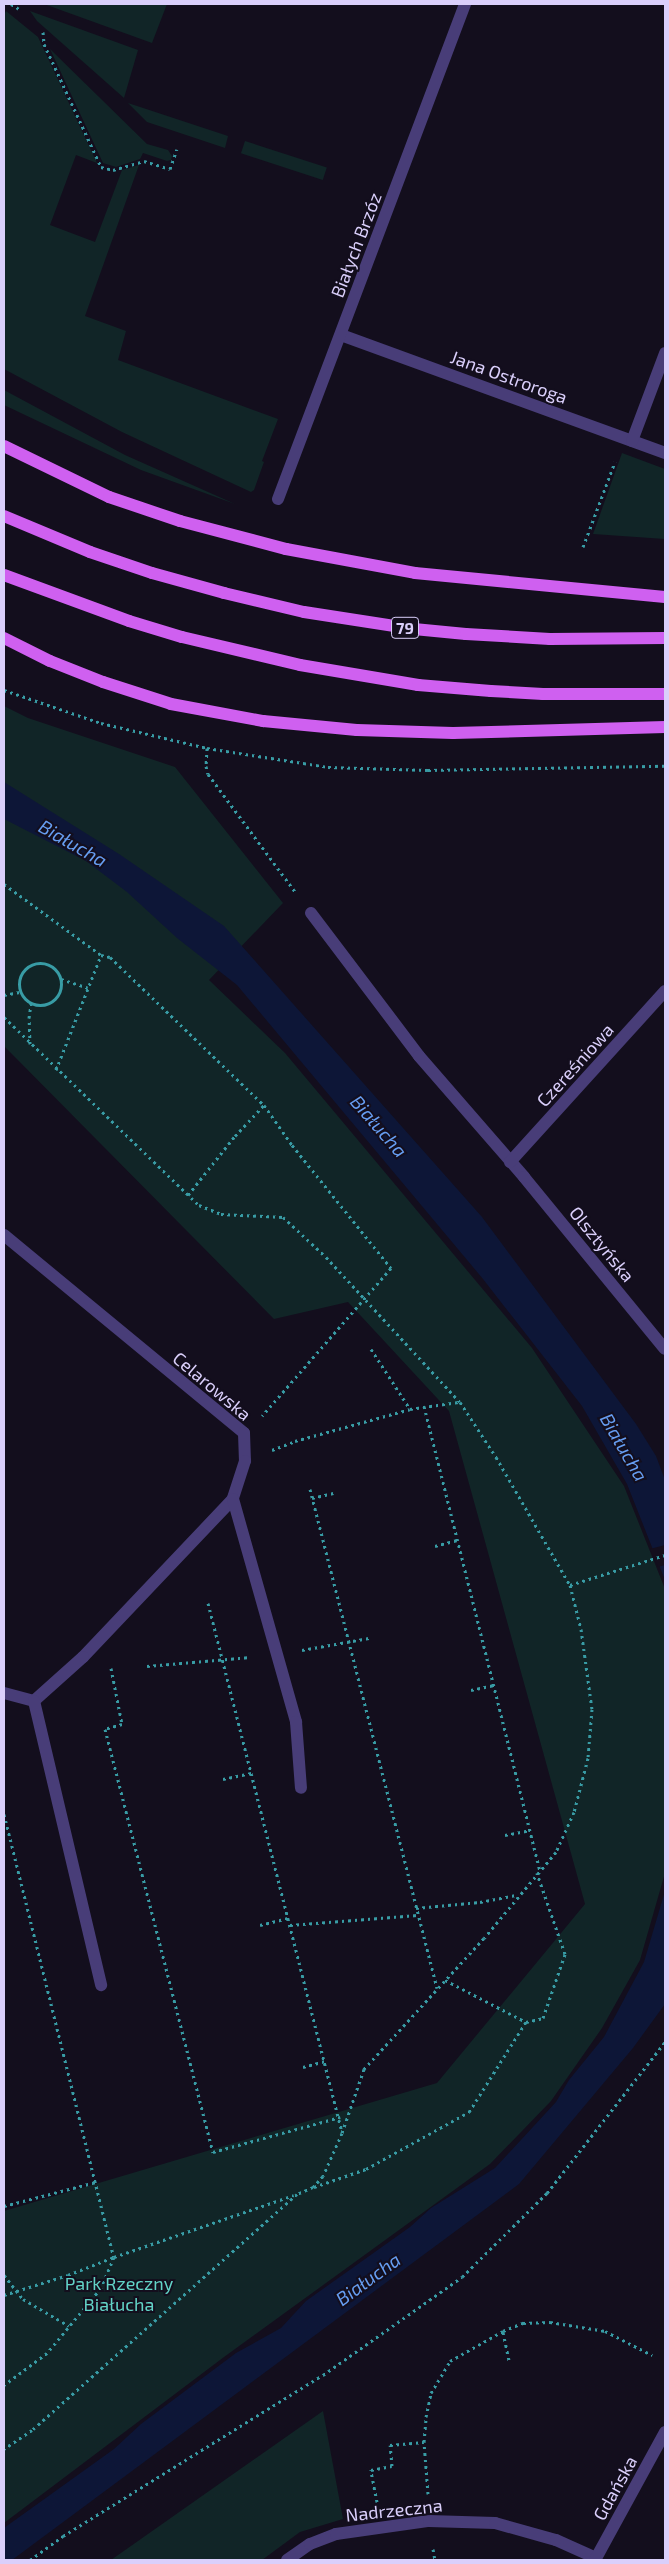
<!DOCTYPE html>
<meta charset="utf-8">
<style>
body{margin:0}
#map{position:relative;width:669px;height:2564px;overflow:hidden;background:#130e1d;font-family:"Exo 2",sans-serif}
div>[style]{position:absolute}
.green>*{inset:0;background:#112527;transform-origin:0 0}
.water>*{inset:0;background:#0d1637}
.pier>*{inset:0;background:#130e1d}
.path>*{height:3px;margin-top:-1.5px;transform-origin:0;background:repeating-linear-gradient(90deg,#389ca5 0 2.5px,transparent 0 6.5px)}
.path>.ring{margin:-1.5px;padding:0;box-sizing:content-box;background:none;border:3px solid #389ca5;border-radius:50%}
.minor>*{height:12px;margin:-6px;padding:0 6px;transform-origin:6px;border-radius:6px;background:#483d78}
.major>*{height:12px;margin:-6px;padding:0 6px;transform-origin:6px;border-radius:6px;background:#cf60f0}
span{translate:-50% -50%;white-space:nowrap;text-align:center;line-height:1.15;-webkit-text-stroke:4px #130e1d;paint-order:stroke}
.shield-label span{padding:1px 4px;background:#130e1d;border:1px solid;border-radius:4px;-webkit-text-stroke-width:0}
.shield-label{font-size:16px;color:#dacffb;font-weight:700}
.street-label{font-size:18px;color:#dacffb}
.park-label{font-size:18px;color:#62d3c7}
.water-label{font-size:19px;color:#669df1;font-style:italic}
.frame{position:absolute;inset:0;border:5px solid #dacffb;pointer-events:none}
</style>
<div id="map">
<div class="green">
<div style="clip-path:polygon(44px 4px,167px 4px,152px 43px)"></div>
<div style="clip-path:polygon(6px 11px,38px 37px,97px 163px,76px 155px,50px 225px,95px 242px,122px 170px,139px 165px,85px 316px,126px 331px,118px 360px,278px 419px,262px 461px,264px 462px,254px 490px,251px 492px,122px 432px,4px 369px,4px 15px)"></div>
<div style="clip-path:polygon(30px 11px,138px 50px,124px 98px,37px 21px)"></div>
<div style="clip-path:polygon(50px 49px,147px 144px,168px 150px,172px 156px,171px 160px,167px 161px,143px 153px,140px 159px,116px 167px,103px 163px)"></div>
<div style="clip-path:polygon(128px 103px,228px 136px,225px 148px,147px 122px)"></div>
<div style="left:245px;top:141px;width:86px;height:13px;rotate:18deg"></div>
<div style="clip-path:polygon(4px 390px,125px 455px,235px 504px,141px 470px,4px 405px)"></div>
<div style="clip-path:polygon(622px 453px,665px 469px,665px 539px,593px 534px)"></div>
<div style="clip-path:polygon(4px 706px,28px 718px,175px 767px,283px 903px,209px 980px,285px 1053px,532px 1348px,624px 1486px,665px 1589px,665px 1873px,640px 1960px,602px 2028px,551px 2101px,490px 2164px,224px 2357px,4px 2523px,4px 2211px,437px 2083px,585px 1904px,449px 1411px,348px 1302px,274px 1319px,4px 1046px)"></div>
<div style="clip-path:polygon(323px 2411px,343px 2519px,300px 2532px,262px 2560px,111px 2560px)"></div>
</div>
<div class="water">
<div style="clip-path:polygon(4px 782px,119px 854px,224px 926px,482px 1217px,636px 1424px,656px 1456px,665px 1480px,665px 1580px,627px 1484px,582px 1406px,483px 1279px,237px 985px,177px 938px,127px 892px,86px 861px,4px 819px)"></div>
<div style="clip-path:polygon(665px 1891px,665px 2004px,633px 2048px,519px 2184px,12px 2560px,4px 2560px,4px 2528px,114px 2449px,141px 2424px,236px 2353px,281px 2328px,306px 2301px,410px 2227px,431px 2208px,495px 2168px,556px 2102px,569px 2080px,604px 2037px,644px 1962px)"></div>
</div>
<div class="pier">
<div style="clip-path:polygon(665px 1545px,665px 1565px,658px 1567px,650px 1549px)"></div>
</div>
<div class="path">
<div style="left:11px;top:4px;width:12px;rotate:31deg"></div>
<div style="left:43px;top:32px;width:12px;rotate:85deg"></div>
<div style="left:44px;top:44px;width:136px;rotate:65.1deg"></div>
<div style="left:101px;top:167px;width:12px;rotate:14deg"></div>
<div style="left:113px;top:170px;width:32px;rotate:-16deg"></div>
<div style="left:144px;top:161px;width:27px;rotate:17deg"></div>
<div style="left:170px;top:169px;width:21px;rotate:-71deg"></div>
<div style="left:583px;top:547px;width:91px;rotate:-69.4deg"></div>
<div style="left:4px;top:690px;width:102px;rotate:18.8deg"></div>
<div style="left:101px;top:723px;width:109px;rotate:13.3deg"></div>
<div style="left:207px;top:748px;width:122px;rotate:8.9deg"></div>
<div style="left:328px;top:767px;width:100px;rotate:1.7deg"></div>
<div style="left:428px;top:770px;width:237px;rotate:-1deg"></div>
<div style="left:207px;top:748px;width:18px;rotate:93deg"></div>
<div style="left:206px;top:766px;width:8px;rotate:76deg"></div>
<div style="left:208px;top:774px;width:148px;rotate:53.5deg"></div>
<div style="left:4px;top:884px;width:120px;rotate:36.2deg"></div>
<div style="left:101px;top:955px;width:9px;rotate:13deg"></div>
<div style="left:110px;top:957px;width:214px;rotate:43.9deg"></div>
<div style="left:264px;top:1105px;width:49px;rotate:55deg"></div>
<div style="left:292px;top:1145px;width:158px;rotate:51.2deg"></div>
<div style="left:391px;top:1268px;width:196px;rotate:131.1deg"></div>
<div class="ring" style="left:19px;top:963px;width:39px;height:39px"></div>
<div style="left:61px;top:979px;width:28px;rotate:18deg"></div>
<div style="left:4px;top:995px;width:16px;rotate:-11deg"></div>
<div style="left:4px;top:1017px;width:271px;rotate:44deg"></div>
<div style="left:199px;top:1205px;width:24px;rotate:22deg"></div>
<div style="left:221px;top:1214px;width:62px;rotate:2.8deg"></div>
<div style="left:283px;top:1217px;width:59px;rotate:42.9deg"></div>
<div style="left:326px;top:1257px;width:197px;rotate:47.3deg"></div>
<div style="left:460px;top:1402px;width:66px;rotate:56.8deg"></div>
<div style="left:496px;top:1457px;width:148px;rotate:60deg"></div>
<div style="left:570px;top:1585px;width:45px;rotate:76deg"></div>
<div style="left:581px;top:1629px;width:81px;rotate:82.2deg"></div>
<div style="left:592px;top:1709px;width:49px;rotate:94.7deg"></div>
<div style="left:588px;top:1758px;width:56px;rotate:104.5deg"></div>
<div style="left:574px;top:1812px;width:44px;rotate:114.2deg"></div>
<div style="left:556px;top:1852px;width:112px;rotate:129.9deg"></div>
<div style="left:484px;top:1938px;width:178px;rotate:132.5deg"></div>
<div style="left:364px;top:2069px;width:68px;rotate:109deg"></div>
<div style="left:342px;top:2133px;width:47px;rotate:113.8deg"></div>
<div style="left:323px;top:2176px;width:15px;rotate:132deg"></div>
<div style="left:313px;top:2187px;width:17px;rotate:156deg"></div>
<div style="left:297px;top:2194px;width:355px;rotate:138.3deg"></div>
<div style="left:32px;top:2430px;width:34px;rotate:146deg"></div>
<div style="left:30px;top:1044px;width:26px;rotate:-92deg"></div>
<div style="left:29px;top:1018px;width:15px;rotate:-82deg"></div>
<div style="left:56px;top:1070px;width:123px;rotate:-68.6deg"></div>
<div style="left:188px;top:1195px;width:75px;rotate:-51.5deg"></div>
<div style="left:235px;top:1136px;width:42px;rotate:-46.9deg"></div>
<div style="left:371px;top:1349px;width:72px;rotate:57deg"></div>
<div style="left:424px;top:1406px;width:478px;rotate:76deg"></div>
<div style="left:272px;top:1450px;width:25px;rotate:-21deg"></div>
<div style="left:295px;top:1441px;width:119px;rotate:-15.5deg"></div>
<div style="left:410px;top:1409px;width:49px;rotate:-8.1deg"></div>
<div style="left:310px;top:1489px;width:515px;rotate:75.72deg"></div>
<div style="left:312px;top:1498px;width:22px;rotate:-13deg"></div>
<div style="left:435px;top:1546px;width:24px;rotate:-15deg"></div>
<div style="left:570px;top:1585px;width:100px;rotate:-17.5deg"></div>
<div style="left:208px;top:1603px;width:546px;rotate:75.79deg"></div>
<div style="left:302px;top:1650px;width:68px;rotate:-10.2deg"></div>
<div style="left:147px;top:1666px;width:104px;rotate:-4.9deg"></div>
<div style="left:111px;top:1668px;width:57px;rotate:78.9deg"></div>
<div style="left:122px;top:1724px;width:18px;rotate:164deg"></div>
<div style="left:105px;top:1729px;width:437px;rotate:75.7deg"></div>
<div style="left:213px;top:2152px;width:132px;rotate:-15.4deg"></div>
<div style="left:471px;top:1690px;width:25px;rotate:-12deg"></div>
<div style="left:223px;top:1779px;width:29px;rotate:-12deg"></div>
<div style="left:4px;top:1814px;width:456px;rotate:76.1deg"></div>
<div style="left:114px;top:2257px;width:34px;rotate:113deg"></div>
<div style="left:101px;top:2288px;width:85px;rotate:129.7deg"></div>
<div style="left:47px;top:2353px;width:54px;rotate:143.3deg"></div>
<div style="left:505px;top:1835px;width:25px;rotate:-11deg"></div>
<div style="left:416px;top:1908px;width:64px;rotate:-5.4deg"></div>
<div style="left:480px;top:1902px;width:38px;rotate:-11deg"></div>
<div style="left:260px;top:1925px;width:30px;rotate:-14deg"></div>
<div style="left:290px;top:1925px;width:128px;rotate:-4.5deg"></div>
<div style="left:445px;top:1980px;width:91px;rotate:27.4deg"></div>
<div style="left:303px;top:2067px;width:24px;rotate:-15deg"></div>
<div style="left:314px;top:2187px;width:55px;rotate:-19.1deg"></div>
<div style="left:366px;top:2169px;width:118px;rotate:-29deg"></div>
<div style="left:469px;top:2112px;width:107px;rotate:-57.7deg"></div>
<div style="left:526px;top:2022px;width:17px;rotate:-13deg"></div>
<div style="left:543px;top:2018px;width:68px;rotate:-71deg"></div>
<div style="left:565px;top:1954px;width:86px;rotate:-109.1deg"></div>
<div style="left:4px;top:2206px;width:95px;rotate:-14.6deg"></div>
<div style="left:4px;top:2275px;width:31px;rotate:52deg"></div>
<div style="left:23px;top:2299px;width:53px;rotate:30.4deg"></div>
<div style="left:4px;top:2295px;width:67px;rotate:-17.4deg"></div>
<div style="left:68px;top:2275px;width:49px;rotate:-21.4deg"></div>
<div style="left:114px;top:2257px;width:190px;rotate:-19deg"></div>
<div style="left:503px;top:2332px;width:29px;rotate:78deg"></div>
<div style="left:428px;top:2494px;width:52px;rotate:-94.4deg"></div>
<div style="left:424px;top:2442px;width:25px;rotate:-85deg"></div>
<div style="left:426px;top:2417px;width:25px;rotate:-78deg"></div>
<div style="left:431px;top:2393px;width:37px;rotate:-59deg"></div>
<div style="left:450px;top:2361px;width:61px;rotate:-29.5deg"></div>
<div style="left:503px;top:2331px;width:22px;rotate:-22deg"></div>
<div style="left:523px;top:2323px;width:27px;rotate:-2deg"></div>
<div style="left:550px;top:2322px;width:56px;rotate:9.3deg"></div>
<div style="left:605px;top:2331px;width:53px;rotate:27.1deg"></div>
<div style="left:377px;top:2502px;width:33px;rotate:-101deg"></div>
<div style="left:371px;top:2470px;width:21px;rotate:-11deg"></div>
<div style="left:392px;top:2466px;width:21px;rotate:-95deg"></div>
<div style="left:390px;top:2445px;width:34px;rotate:-5deg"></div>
<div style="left:433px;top:2549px;width:11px;rotate:80deg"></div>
<div style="left:30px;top:2560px;width:41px;rotate:-36deg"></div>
<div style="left:63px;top:2536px;width:306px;rotate:-31.8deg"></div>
<div style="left:323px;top:2375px;width:170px;rotate:-35.2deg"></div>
<div style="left:462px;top:2277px;width:120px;rotate:-44.7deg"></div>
<div style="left:547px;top:2193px;width:192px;rotate:-52deg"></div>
</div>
<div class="minor">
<div style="left:341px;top:335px;width:345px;rotate:20deg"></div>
<div style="left:632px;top:441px;width:94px;rotate:-69.4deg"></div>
<div style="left:278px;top:499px;width:529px;rotate:-69.3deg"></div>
<div style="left:311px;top:913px;width:179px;rotate:52.9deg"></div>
<div style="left:419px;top:1056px;width:160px;rotate:49deg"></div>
<div style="left:524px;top:1177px;width:222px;rotate:50.7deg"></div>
<div style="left:510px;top:1162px;width:231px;rotate:-47.8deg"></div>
<div style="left:4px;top:1235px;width:311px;rotate:39.5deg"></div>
<div style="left:244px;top:1433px;width:28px;rotate:88deg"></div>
<div style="left:245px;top:1461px;width:40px;rotate:108deg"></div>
<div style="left:233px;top:1499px;width:218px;rotate:133.5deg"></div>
<div style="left:83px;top:1657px;width:66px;rotate:138.1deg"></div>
<div style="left:34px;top:1701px;width:31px;rotate:-165deg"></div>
<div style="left:233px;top:1499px;width:232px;rotate:74.2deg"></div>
<div style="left:296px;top:1722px;width:66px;rotate:85.7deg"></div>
<div style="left:34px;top:1701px;width:292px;rotate:76.7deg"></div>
<div style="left:287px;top:2560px;width:28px;rotate:-35deg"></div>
<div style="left:310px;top:2544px;width:28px;rotate:-21deg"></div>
<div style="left:336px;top:2534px;width:94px;rotate:-8deg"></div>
<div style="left:429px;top:2521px;width:66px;rotate:1.7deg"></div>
<div style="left:495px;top:2523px;width:63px;rotate:15.6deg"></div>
<div style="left:556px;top:2540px;width:44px;rotate:24.2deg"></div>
<div style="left:595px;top:2560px;width:146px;rotate:-61.3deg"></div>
</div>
<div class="major">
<div style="left:4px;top:446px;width:117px;rotate:25.9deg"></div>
<div style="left:109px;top:497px;width:75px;rotate:18.7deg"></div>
<div style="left:180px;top:521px;width:110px;rotate:14.8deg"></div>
<div style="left:286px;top:549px;width:131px;rotate:10.5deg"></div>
<div style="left:415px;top:573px;width:251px;rotate:5.5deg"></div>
<div style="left:4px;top:516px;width:93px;rotate:22.7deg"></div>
<div style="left:90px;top:552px;width:65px;rotate:18.7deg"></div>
<div style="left:152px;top:573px;width:75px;rotate:15.5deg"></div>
<div style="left:224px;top:593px;width:82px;rotate:13.4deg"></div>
<div style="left:304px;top:612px;width:111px;rotate:8.8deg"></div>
<div style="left:414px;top:629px;width:52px;rotate:5.5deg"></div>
<div style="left:466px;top:634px;width:84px;rotate:3.4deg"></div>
<div style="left:550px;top:639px;width:115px;rotate:-0.5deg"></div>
<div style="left:4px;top:575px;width:133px;rotate:20.2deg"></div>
<div style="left:129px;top:621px;width:55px;rotate:16.8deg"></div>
<div style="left:182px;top:637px;width:121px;rotate:13.3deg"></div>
<div style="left:300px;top:665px;width:120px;rotate:9.6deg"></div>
<div style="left:418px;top:685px;width:73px;rotate:4.7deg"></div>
<div style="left:491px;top:691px;width:52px;rotate:3.3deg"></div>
<div style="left:543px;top:694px;width:122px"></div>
<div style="left:4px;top:638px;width:51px;rotate:26.6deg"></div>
<div style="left:50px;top:661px;width:57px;rotate:21.6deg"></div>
<div style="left:103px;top:682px;width:71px;rotate:17.9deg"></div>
<div style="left:171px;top:704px;width:94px;rotate:10.5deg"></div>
<div style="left:263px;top:721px;width:94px;rotate:5.5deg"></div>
<div style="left:357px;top:730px;width:96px;rotate:1.8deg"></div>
<div style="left:453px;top:733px;width:212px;rotate:-1.6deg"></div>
</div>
<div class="shield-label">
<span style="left:405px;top:628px">79</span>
</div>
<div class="street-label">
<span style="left:356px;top:245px;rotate:-69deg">Białych Brzóz</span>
<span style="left:509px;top:377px;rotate:20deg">Jana Ostroroga</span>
<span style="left:575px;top:1065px;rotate:-48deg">Czereśniowa</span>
<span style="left:602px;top:1244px;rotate:51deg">Olsztyńska</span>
<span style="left:212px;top:1386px;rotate:40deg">Celarowska</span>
<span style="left:615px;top:2488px;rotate:-61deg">Gdańska</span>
<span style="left:394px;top:2510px;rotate:-6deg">Nadrzeczna</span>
</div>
<div class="park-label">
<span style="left:119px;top:2294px">Park Rzeczny<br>Białucha</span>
</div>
<div class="water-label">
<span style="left:73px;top:843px;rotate:30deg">Białucha</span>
<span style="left:379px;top:1126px;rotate:49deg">Białucha</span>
<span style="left:624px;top:1447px;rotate:60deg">Białucha</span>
<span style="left:368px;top:2279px;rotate:-36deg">Białucha</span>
</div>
<div class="frame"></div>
</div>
